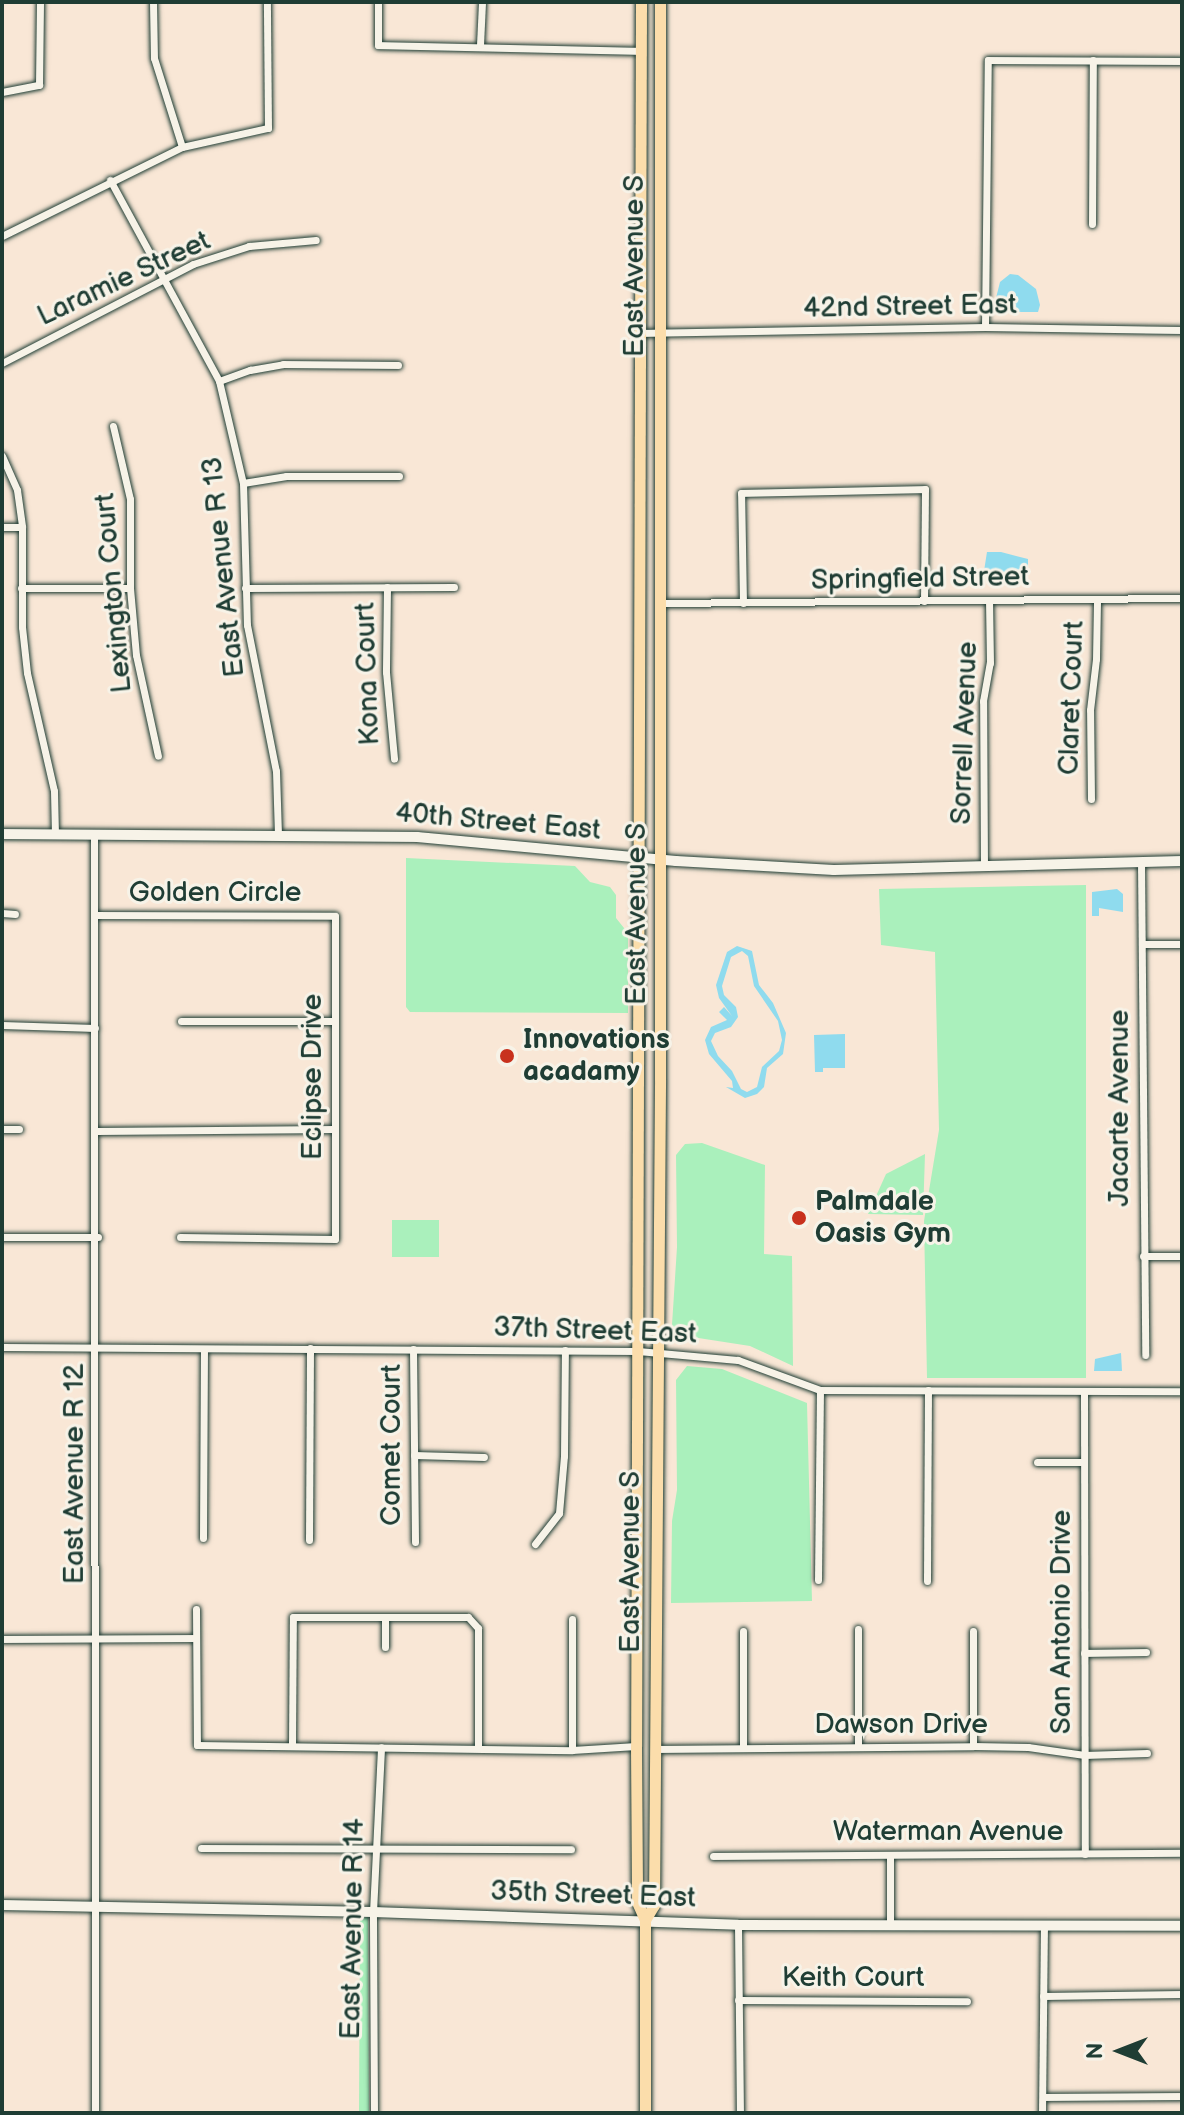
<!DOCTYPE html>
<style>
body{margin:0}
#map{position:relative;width:1184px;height:2115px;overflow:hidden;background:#f9e7d6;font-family:"Balsamiq Sans",sans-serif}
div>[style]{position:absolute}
.green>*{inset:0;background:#aaf0bc;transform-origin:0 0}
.water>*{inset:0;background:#8fdbee}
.roads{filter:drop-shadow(0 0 2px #1f3d34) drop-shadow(0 0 2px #1f3d34)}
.street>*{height:7px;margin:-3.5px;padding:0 3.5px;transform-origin:3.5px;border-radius:3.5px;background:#f7f3e8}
.secondary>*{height:10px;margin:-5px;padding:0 5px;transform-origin:5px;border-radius:5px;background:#f7f3e8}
.primary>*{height:11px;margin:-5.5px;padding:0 5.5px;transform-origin:5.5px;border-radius:5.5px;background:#fbddab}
.dots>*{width:22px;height:22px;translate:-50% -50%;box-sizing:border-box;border:4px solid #f7f3e8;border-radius:50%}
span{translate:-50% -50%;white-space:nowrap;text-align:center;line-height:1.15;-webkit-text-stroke:6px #f7f3e8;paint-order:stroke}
.street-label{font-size:28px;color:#1f3d34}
.poi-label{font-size:28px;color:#1f3d34;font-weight:700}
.left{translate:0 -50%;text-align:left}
.frame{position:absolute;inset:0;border:4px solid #1f3d34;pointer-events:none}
.north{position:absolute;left:1080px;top:2011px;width:80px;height:80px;-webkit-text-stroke:6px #f7f3e8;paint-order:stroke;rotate:270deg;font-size:22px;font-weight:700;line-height:32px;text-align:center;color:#1f3d34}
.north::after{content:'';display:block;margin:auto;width:28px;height:36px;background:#1f3d34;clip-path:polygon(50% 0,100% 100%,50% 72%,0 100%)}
</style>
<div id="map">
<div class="green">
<div style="clip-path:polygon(406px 858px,575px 866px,590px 882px,610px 887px,616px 895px,616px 918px,628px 933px,628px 1013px,410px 1012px,406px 1007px)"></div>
<div style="clip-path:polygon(1086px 885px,1086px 1378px,927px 1378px,924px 1221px,939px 1130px,935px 952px,881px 945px,879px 889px)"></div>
<div style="clip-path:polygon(702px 1143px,765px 1165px,764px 1254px,792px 1256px,793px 1366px,750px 1346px,679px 1335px,672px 1325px,677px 1247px,676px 1155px,685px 1144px)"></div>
<div style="clip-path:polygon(925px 1154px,923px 1215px,868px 1214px,886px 1174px)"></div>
<div style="left:392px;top:1220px;width:47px;height:37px"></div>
<div style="clip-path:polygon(687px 1366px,722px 1369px,807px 1403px,812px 1601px,671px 1603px,672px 1521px,677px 1490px,676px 1380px)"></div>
<div style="clip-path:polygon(368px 1917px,369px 2113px,359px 2113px,360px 1918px)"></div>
</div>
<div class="water">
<div style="clip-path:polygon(1010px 274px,1018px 275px,1036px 289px,1040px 305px,1038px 312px,1000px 312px,996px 298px,1000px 282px)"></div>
<div style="clip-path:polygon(987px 552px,1001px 552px,1028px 559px,1028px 567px,1020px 573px,984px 571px)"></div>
<div style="clip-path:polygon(1117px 889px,1123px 894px,1123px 912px,1099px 908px,1099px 916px,1092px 916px,1092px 892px)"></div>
<div style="clip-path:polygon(evenodd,737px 946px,752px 951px,759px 985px,773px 1003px,786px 1033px,783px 1054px,767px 1068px,764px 1087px,757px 1094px,745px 1098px,726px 1087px,733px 1088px,732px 1081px,709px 1054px,705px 1040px,711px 1027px,727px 1020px,719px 1012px,724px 1007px,732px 1016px,719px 998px,716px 985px,727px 952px,737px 946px,742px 951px,748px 956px,754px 986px,778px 1021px,782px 1040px,779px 1051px,762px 1067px,757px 1087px,747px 1092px,741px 1089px,732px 1071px,718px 1056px,711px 1041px,715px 1033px,731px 1027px,738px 1017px,736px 1007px,724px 995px,722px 986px,731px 957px,742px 951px)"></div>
<div style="clip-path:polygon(845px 1034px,845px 1068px,823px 1068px,823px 1072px,815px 1072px,814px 1035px)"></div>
<div style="clip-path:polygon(1121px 1353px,1122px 1371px,1094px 1371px,1095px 1359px)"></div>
</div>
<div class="roads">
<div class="street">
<div style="left:153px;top:2px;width:56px;rotate:89deg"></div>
<div style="left:154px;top:58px;width:93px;rotate:72.5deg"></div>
<div style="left:378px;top:2px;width:43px;rotate:90deg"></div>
<div style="left:378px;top:45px;width:263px;rotate:1.3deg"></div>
<div style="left:480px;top:45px;width:43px;rotate:-87.3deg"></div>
<div style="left:2px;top:92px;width:38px;rotate:-11deg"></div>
<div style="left:39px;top:85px;width:83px;rotate:-89.3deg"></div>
<div style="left:110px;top:180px;width:229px;rotate:61.5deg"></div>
<div style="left:219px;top:381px;width:105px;rotate:76.8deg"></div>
<div style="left:243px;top:483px;width:142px;rotate:88.4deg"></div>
<div style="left:247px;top:625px;width:149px;rotate:78.8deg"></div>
<div style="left:276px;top:771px;width:63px;rotate:88.2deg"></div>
<div style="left:1092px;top:224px;width:164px;rotate:-89.7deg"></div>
<div style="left:2px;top:236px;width:201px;rotate:-26.3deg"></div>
<div style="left:182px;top:147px;width:88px;rotate:-12.5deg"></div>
<div style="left:268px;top:128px;width:126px;rotate:-90.5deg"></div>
<div style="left:985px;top:327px;width:267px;rotate:-89.4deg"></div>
<div style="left:988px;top:60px;width:194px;rotate:0.3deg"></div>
<div style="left:638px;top:333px;width:347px;rotate:-1deg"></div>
<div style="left:985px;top:327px;width:197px;rotate:0.9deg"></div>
<div style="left:2px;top:363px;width:215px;rotate:-27.4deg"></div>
<div style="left:193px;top:264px;width:59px;rotate:-17.8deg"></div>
<div style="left:249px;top:246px;width:67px;rotate:-5.1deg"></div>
<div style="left:219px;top:381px;width:33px;rotate:-20deg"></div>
<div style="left:250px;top:370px;width:34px;rotate:-10deg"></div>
<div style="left:283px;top:364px;width:115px;rotate:0.5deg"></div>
<div style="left:113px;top:426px;width:75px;rotate:76.9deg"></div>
<div style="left:130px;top:499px;width:89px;rotate:90deg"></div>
<div style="left:130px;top:588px;width:67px;rotate:84.9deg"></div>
<div style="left:136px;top:655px;width:103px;rotate:77.7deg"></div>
<div style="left:2px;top:456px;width:37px;rotate:66deg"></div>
<div style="left:17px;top:490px;width:37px;rotate:82deg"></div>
<div style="left:22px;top:527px;width:100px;rotate:90deg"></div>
<div style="left:22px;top:627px;width:46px;rotate:83.8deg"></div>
<div style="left:27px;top:673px;width:121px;rotate:77.1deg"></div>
<div style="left:54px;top:791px;width:44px;rotate:88.7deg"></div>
<div style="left:243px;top:483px;width:44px;rotate:-9.2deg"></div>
<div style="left:286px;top:476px;width:113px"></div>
<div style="left:2px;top:527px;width:20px"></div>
<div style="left:387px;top:587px;width:85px;rotate:90.7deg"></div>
<div style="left:386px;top:672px;width:87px;rotate:84.7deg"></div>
<div style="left:21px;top:588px;width:109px"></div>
<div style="left:245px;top:588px;width:209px;rotate:-0.3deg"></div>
<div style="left:659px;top:603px;width:523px;rotate:-0.55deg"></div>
<div style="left:743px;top:603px;width:110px;rotate:-91deg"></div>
<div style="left:741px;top:493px;width:184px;rotate:-1.2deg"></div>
<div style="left:925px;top:489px;width:112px;rotate:90.5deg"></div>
<div style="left:1091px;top:799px;width:89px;rotate:-90.6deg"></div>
<div style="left:1090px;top:710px;width:51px;rotate:-83.3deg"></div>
<div style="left:1096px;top:659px;width:60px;rotate:-89deg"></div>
<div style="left:94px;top:835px;width:1278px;rotate:89.96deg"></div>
<div style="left:1141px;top:862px;width:493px;rotate:89.5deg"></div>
<div style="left:984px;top:867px;width:166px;rotate:-90.3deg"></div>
<div style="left:983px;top:701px;width:39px;rotate:-80deg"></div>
<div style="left:990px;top:663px;width:62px;rotate:-90.9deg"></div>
<div style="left:2px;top:913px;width:13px;rotate:4deg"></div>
<div style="left:96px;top:915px;width:239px;rotate:0.2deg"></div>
<div style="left:335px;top:916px;width:323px;rotate:90deg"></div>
<div style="left:335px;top:1239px;width:155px;rotate:-179.3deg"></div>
<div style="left:1142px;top:944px;width:40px"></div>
<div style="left:181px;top:1021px;width:154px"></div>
<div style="left:2px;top:1025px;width:93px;rotate:1.8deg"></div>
<div style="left:2px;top:1129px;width:17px"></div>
<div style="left:96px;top:1131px;width:239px;rotate:-0.5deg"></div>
<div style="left:2px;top:1237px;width:96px"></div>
<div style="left:1143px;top:1256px;width:39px"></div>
<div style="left:2px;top:1347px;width:636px;rotate:0.36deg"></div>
<div style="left:638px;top:1351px;width:100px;rotate:5.1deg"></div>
<div style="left:738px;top:1360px;width:87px;rotate:20.1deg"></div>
<div style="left:820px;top:1390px;width:362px;rotate:0.2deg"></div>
<div style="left:413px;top:1349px;width:193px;rotate:89.4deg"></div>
<div style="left:1084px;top:1391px;width:463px;rotate:89.9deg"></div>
<div style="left:414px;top:1455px;width:70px;rotate:1.6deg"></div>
<div style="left:1037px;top:1462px;width:47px"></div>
<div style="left:203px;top:1538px;width:189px;rotate:-89.7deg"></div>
<div style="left:309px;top:1540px;width:192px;rotate:-89.7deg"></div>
<div style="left:535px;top:1544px;width:39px;rotate:-52deg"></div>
<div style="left:559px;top:1513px;width:57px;rotate:-85deg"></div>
<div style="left:564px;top:1456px;width:106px;rotate:-89.5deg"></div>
<div style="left:818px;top:1580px;width:190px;rotate:-89.4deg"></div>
<div style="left:927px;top:1581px;width:191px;rotate:-89.7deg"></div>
<div style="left:196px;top:1609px;width:136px;rotate:89.6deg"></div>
<div style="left:197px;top:1745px;width:375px;rotate:0.8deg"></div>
<div style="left:572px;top:1750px;width:64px;rotate:-3.6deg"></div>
<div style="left:858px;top:1629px;width:118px;rotate:90deg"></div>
<div style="left:743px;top:1631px;width:116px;rotate:90deg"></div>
<div style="left:973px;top:1631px;width:115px;rotate:90deg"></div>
<div style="left:2px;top:1639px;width:194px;rotate:-0.3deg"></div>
<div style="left:385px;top:1647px;width:29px;rotate:-90deg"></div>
<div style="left:1084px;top:1653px;width:62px;rotate:-0.9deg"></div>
<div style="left:292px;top:1745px;width:128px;rotate:-89.6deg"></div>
<div style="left:293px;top:1617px;width:175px"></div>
<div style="left:468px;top:1617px;width:15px;rotate:48deg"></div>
<div style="left:478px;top:1628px;width:120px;rotate:90deg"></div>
<div style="left:654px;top:1749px;width:319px;rotate:-0.5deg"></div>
<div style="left:973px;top:1746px;width:55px;rotate:1deg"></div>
<div style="left:1028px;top:1747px;width:57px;rotate:8.1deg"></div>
<div style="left:1084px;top:1755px;width:63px;rotate:-1.8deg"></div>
<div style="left:572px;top:1750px;width:131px;rotate:-90deg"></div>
<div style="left:201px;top:1848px;width:370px;rotate:0.2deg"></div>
<div style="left:890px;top:1855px;width:71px;rotate:90deg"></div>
<div style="left:713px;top:1856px;width:469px;rotate:-0.4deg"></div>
<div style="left:738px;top:1925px;width:188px;rotate:89.4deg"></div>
<div style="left:1043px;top:1996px;width:139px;rotate:-0.8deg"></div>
<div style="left:738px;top:2000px;width:229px;rotate:0.3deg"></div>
<div style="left:1043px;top:2097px;width:139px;rotate:-0.4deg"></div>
<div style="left:374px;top:2113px;width:201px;rotate:-90.3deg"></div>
<div style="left:373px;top:1912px;width:165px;rotate:-87.2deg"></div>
<div style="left:1042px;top:2113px;width:185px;rotate:-89.4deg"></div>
</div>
<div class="secondary">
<div style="left:2px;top:834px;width:415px;rotate:0.4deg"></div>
<div style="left:417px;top:837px;width:260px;rotate:5.3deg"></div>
<div style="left:676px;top:861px;width:158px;rotate:3.3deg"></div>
<div style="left:834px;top:870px;width:348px;rotate:-1.5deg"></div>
<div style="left:2px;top:1905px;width:371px;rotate:1.1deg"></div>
<div style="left:373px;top:1912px;width:365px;rotate:2deg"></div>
<div style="left:738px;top:1925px;width:444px;rotate:0.1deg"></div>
</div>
<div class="primary">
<div style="left:641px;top:2px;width:1744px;rotate:90.16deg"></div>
<div style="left:636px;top:1746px;width:156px;rotate:89.6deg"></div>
<div style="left:637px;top:1902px;width:20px;rotate:66deg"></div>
<div style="left:645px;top:1920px;width:193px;rotate:90deg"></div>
<div style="left:645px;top:1920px;width:17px;rotate:-59deg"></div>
<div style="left:654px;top:1905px;width:826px;rotate:-89.58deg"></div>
<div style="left:660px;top:1079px;width:1077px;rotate:-90deg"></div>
</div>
</div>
<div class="dots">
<div style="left:507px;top:1056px;background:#c8321e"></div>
<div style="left:799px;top:1218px;background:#c8321e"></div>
</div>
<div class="street-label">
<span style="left:635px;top:266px;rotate:-90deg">East Avenue S</span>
<span style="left:124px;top:279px;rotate:-25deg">Laramie Street</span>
<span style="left:910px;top:307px;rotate:-1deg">42nd Street East</span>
<span style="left:224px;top:567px;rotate:-96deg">East Avenue R 13</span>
<span style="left:920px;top:579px;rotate:-1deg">Springfield Street</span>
<span style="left:114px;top:593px;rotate:-95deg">Lexington Court</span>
<span style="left:368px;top:674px;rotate:-92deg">Kona Court</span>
<span style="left:1072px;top:698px;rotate:-88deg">Claret Court</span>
<span style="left:965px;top:733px;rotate:-88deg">Sorrell Avenue</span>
<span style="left:498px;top:822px;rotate:5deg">40th Street East</span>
<span style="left:215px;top:893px">Golden Circle</span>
<span style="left:637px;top:914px;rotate:-90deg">East Avenue S</span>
<span style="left:313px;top:1077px;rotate:-90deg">Eclipse Drive</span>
<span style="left:1120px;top:1108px;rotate:-90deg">Jacarte Avenue</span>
<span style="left:595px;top:1331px;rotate:2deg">37th Street East</span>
<span style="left:392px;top:1445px;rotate:-90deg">Comet Court</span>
<span style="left:75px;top:1474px;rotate:-90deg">East Avenue R 12</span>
<span style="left:631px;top:1562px;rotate:-90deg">East Avenue S</span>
<span style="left:1062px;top:1622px;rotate:-90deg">San Antonio Drive</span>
<span style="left:901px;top:1725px">Dawson Drive</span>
<span style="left:948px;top:1832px">Waterman Avenue</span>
<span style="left:593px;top:1895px;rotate:2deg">35th Street East</span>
<span style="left:353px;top:1929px;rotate:-89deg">East Avenue R 14</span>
<span style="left:853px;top:1978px">Keith Court</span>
</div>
<div class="poi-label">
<span class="left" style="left:523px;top:1056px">Innovations<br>acadamy</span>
<span class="left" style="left:815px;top:1218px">Palmdale<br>Oasis Gym</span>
</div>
<div class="frame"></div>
<div class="north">N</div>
</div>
